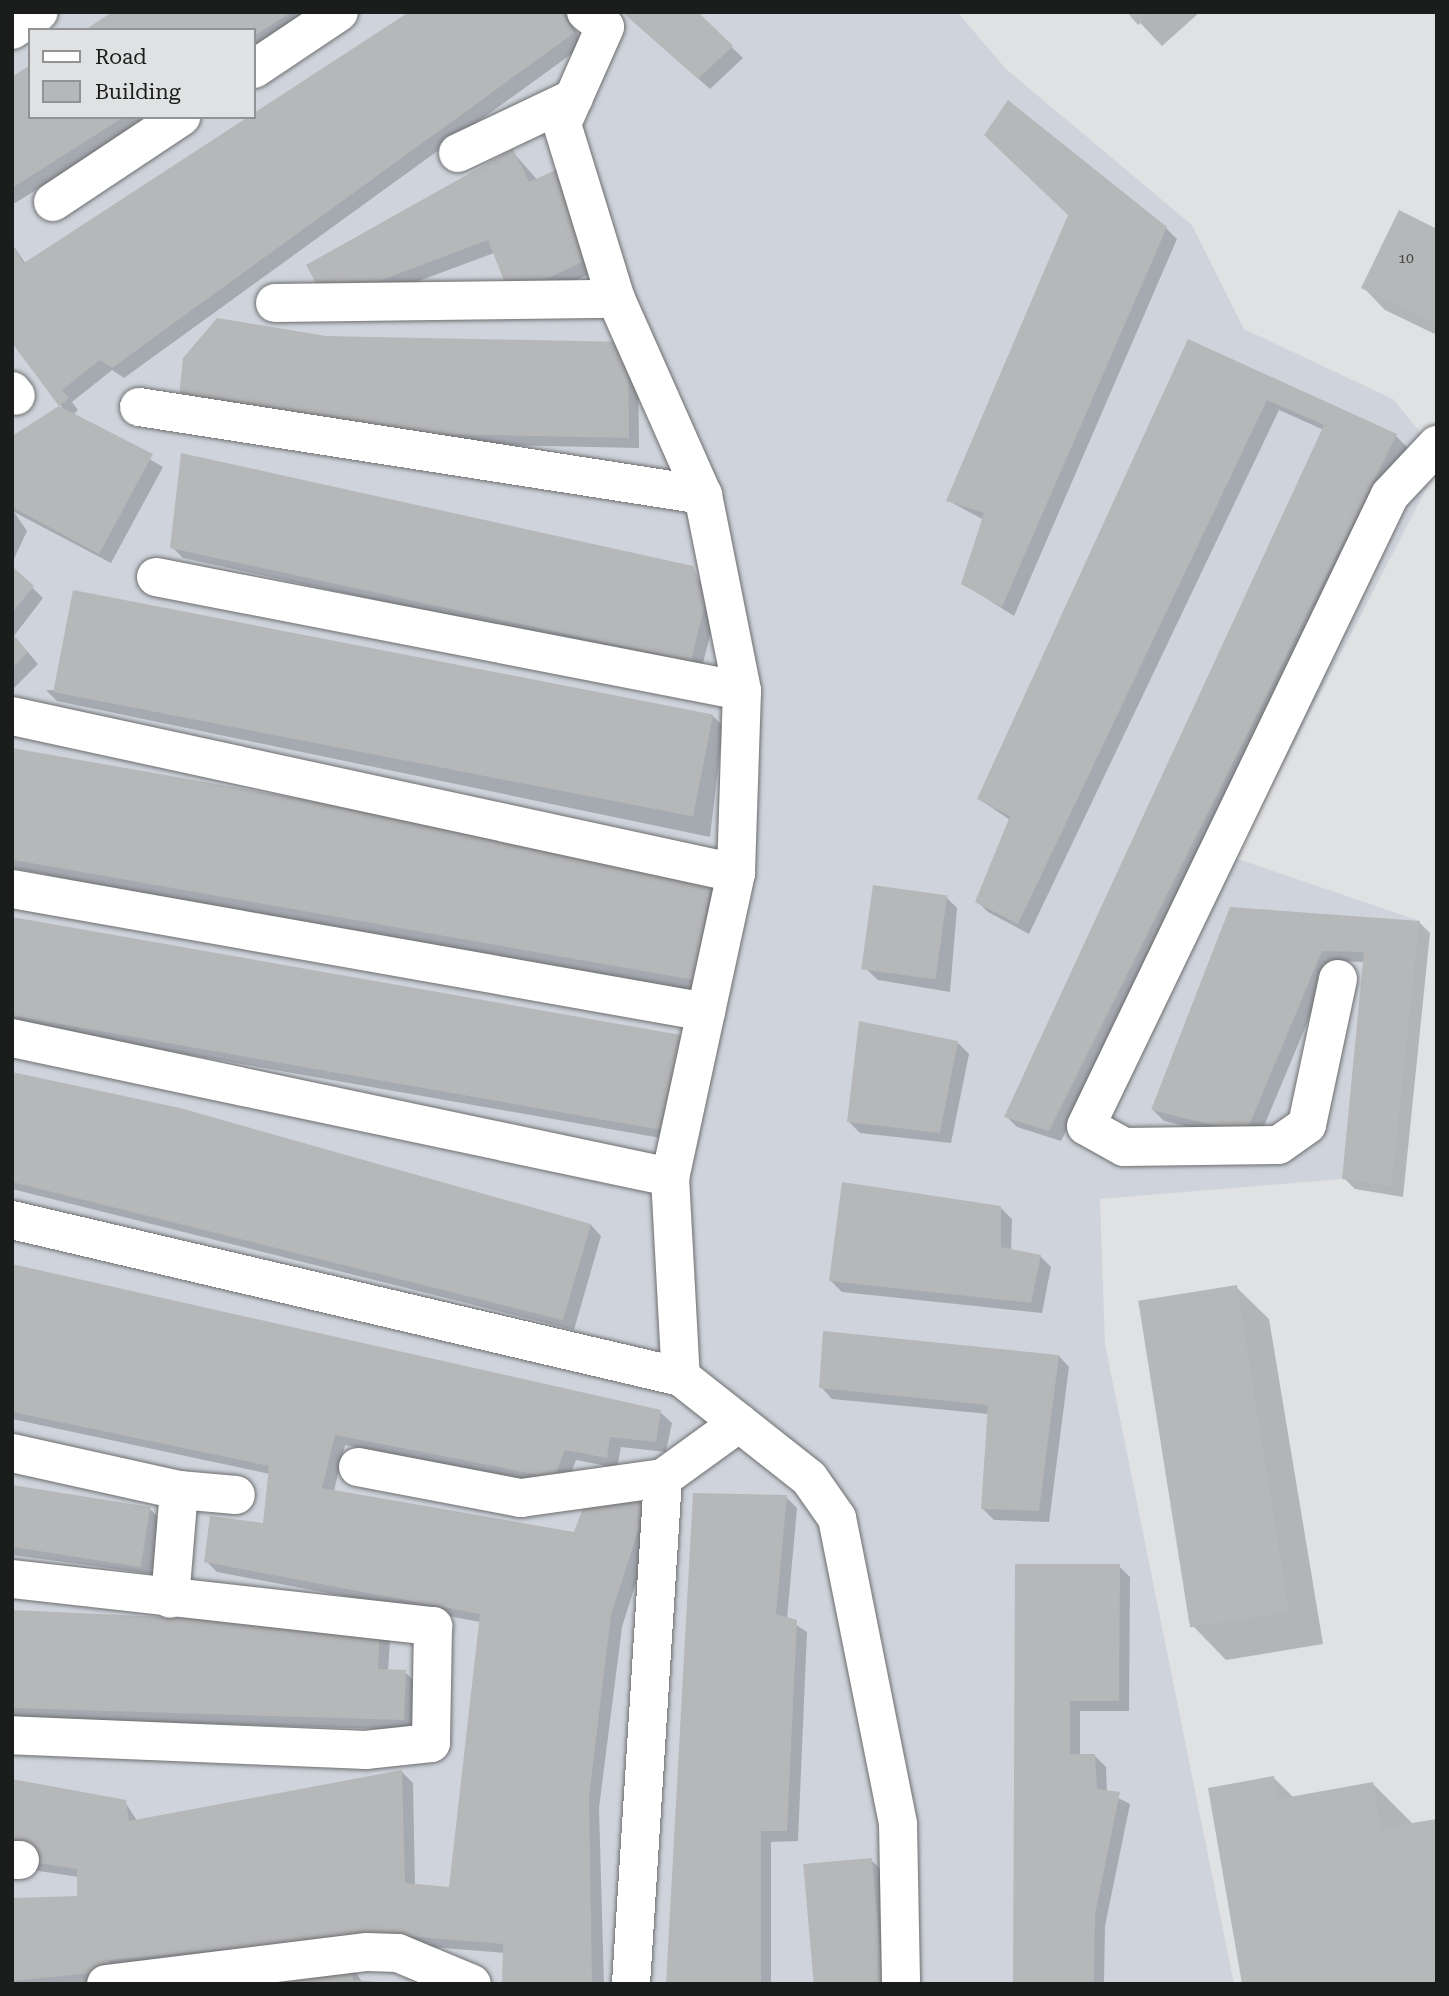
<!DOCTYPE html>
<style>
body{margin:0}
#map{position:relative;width:1449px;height:1996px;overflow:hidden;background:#e0e1e3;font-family:"Roboto Serif",serif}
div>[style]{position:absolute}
.built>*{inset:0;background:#cfd4dc}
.shadow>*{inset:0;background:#0003;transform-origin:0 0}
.building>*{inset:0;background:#b6b7b9;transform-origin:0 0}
.roads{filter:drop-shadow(0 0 2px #6d6e6f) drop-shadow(0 0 2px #6d6e6f)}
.minor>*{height:38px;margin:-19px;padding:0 19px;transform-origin:19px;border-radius:19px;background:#fff}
span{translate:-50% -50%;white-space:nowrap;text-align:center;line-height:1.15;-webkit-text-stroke:5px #e0e1e3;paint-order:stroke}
.number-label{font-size:14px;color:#424343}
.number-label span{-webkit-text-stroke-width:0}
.frame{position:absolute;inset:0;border:14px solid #1b1c1c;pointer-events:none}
.legend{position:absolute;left:28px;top:28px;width:228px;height:91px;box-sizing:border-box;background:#e0e1e3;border:2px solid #919293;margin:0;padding:9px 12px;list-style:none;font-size:21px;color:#1b1c1c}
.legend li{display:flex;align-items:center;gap:14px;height:35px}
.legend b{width:35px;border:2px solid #919293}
</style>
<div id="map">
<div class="built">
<div style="clip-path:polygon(evenodd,12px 12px,957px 12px,1006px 69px,1192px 225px,1244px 329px,1393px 399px,1437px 453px,1437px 468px,1235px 858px,1420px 921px,1392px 1187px,1342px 1179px,1100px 1199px,1105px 1344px,1234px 1984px,12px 1984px,12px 12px,30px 30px,254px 30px,254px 117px,30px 117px,30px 30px)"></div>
</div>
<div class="shadow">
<div style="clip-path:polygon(115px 12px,320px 12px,254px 54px,254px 30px)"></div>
<div style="clip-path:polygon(412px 12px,565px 12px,584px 45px,124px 378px,112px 370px,72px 402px,78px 410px,73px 415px,163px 467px,111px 563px,14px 512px,27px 531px,12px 563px,12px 435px,16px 441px,62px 407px,12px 341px,12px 244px,26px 264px)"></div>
<div style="clip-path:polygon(623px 12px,703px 12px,699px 16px,743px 58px,710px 89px)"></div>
<div style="clip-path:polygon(1130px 12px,1200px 12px,1162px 46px)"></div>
<div style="clip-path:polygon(12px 79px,30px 117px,152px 117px,12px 205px)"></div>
<div style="clip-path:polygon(512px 151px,611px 264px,522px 306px,494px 253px,338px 311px)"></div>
<div style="clip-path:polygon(1070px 215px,1166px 228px,1177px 239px,1014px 616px,962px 583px,984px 520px,949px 501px)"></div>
<div style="clip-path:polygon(1437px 231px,1437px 335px,1385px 310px,1363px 287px)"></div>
<div style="clip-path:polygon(326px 337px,638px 355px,639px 448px,348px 442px)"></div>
<div style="clip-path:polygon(1189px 341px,1396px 436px,1407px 447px,1061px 1141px,1017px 1127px,1006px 1116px,1324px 430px,1279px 410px,1029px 934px,988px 912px,977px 901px,1010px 820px,979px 799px)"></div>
<div style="clip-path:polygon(172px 547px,692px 568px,716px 612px,701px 671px,183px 558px)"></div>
<div style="clip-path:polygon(12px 568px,43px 598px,14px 636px,38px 664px,12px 690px)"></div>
<div style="clip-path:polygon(46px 690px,712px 715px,723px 726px,710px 837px,57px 701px)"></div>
<div style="left:12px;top:750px;width:723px;height:116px;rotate:11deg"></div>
<div style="clip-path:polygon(946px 897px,957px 908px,950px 992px,878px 980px,866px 969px)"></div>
<div style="clip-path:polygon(1232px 909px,1419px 922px,1430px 933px,1403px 1197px,1355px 1189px,1344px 1178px,1365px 962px,1333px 961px,1257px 1143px,1164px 1121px,1153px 1110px)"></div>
<div style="left:12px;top:919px;width:684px;height:103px;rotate:10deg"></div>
<div style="clip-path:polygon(958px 1043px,969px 1054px,951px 1143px,860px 1133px,849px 1122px)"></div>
<div style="clip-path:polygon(12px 1074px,591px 1225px,601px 1236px,574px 1330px,12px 1189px)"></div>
<div style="clip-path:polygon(1001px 1208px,1012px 1219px,1011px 1251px,1040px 1256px,1051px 1267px,1042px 1313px,842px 1292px,831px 1281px)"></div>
<div style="clip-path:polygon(12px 1266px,660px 1412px,672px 1423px,666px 1452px,621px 1447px,617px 1468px,576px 1460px,565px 1488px,345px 1445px,334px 1491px,575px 1534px,658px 1513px,622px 1627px,599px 1808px,604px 1984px,504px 1984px,505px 1953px,394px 1944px,104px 1984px,12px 1984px,12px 1899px,79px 1898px,79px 1877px,12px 1867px,125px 1802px,138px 1822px,402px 1772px,413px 1783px,415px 1886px,451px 1889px,480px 1622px,217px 1572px,206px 1561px,265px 1525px,270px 1474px,12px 1419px)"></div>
<div style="clip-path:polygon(1236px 1287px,1269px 1319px,1323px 1644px,1226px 1660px,1194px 1627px)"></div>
<div style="clip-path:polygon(1059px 1356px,1069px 1367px,1049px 1522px,994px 1520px,983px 1509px,989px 1414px,832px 1399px,821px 1387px)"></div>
<div style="clip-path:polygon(12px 1487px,149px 1508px,160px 1519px,153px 1574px,12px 1555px)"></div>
<div style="clip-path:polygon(786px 1497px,797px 1508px,787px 1619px,807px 1632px,798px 1841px,771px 1842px,771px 1984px,668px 1984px)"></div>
<div style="clip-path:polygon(1016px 1565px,1119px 1566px,1130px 1577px,1129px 1711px,1080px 1711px,1080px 1756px,1095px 1756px,1106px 1767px,1107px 1792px,1130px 1804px,1105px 1926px,1104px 1984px,1014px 1984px)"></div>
<div style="clip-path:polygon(12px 1612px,390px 1640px,388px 1671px,405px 1672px,416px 1683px,415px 1730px,12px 1718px)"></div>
<div style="clip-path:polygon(1274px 1778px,1294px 1798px,1373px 1784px,1413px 1824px,1244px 1984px)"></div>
<div style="clip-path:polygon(871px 1860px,894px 1882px,903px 1984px,815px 1984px)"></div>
<div style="clip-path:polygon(350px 1963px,362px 1982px,400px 1984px,216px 1984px)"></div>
</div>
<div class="building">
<div style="clip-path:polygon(112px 12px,292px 12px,254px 36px,254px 30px,85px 30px)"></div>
<div style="clip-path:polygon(409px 12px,562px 12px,574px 33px,112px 368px,100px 360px,62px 390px,69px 398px,59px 406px,12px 343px,12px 246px,24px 263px)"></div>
<div style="clip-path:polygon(622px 12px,698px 12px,733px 46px,698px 79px)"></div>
<div style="clip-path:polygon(1127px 12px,1153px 12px,1138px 25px)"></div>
<div style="clip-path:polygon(30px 65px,30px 117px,124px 117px,12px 188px,12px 77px)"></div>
<div style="clip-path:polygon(1008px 100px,1167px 227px,1002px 607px,961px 584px,984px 513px,946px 501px,1068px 215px,984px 135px)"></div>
<div style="clip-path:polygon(513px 149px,529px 182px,562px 167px,601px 253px,510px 296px,488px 240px,326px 301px,306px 265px)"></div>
<div style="clip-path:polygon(1399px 210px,1437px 229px,1437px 324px,1361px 288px)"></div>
<div style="clip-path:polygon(217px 318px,326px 336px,628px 342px,629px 438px,336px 432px,178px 407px,183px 358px)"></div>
<div style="clip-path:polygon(1188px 339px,1397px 434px,1049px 1131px,1004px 1117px,1324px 425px,1267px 400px,1018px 924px,975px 902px,1010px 816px,977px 799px)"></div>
<div style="clip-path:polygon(59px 406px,153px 454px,99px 554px,12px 507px,12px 436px)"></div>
<div style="clip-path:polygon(181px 453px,693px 566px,706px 600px,691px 661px,170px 548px)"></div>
<div style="clip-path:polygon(12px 566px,34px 586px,12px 613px)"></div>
<div style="left:73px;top:590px;width:652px;height:104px;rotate:11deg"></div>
<div style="clip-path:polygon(12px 633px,28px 652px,12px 668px)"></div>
<div style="left:12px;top:748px;width:712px;height:110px;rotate:10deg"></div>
<div style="left:873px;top:885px;width:75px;height:85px;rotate:8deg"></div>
<div style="clip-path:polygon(1230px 907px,1420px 921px,1392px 1187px,1342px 1179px,1364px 952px,1322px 951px,1246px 1133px,1151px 1110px)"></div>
<div style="left:12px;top:917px;width:685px;height:97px;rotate:10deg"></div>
<div style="clip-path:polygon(859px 1021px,958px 1041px,940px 1133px,847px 1122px)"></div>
<div style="clip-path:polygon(12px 1072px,180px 1108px,591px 1224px,563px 1320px,12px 1182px)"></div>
<div style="clip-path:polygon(842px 1182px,1001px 1206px,1001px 1247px,1041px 1255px,1031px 1303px,829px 1281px)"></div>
<div style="clip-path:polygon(12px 1264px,661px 1410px,656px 1442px,610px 1437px,607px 1458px,565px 1450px,554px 1478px,335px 1435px,322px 1488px,574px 1532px,587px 1498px,648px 1500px,611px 1615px,589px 1796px,592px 1984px,502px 1984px,503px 1944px,381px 1934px,109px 1960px,112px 1971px,12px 1981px,12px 1898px,77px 1896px,77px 1869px,12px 1859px,12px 1779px,126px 1800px,129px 1821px,402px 1770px,405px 1883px,449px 1887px,480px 1614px,204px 1562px,210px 1516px,263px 1523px,269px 1466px,12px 1412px)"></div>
<div style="left:1237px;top:1285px;width:331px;height:100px;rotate:81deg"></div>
<div style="clip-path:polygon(823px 1331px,1059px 1355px,1039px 1511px,981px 1509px,988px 1405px,819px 1388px)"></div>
<div style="left:12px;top:1485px;width:140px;height:61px;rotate:9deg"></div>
<div style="clip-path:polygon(693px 1493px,787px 1495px,776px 1614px,797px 1620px,787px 1831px,761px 1831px,761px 1984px,666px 1984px)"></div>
<div style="clip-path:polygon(1015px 1564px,1120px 1564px,1119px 1701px,1070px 1701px,1070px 1754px,1095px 1754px,1097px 1789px,1120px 1792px,1095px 1914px,1094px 1984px,1013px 1984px)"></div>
<div style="clip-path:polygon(12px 1610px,380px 1627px,378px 1669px,406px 1670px,404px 1720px,12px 1708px)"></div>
<div style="clip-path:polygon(1274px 1776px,1278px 1799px,1373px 1782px,1381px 1828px,1437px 1819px,1437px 1984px,1242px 1984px,1208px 1788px)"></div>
<div style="left:872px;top:1858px;width:126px;height:69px;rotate:85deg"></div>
<div style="clip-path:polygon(351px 1961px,353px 1980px,400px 1984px,214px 1984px)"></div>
</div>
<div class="roads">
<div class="minor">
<div style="left:586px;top:12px;width:24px;rotate:38deg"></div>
<div style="left:605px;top:27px;width:106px;rotate:113.9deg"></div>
<div style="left:562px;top:124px;width:183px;rotate:72.9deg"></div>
<div style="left:616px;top:299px;width:214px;rotate:66.1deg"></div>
<div style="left:703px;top:495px;width:200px;rotate:78.7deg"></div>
<div style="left:742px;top:691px;width:182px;rotate:91.9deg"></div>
<div style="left:736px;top:873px;width:311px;rotate:102.2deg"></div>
<div style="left:670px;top:1177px;width:200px;rotate:86.9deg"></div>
<div style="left:681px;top:1377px;width:163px;rotate:38.3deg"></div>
<div style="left:809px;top:1478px;width:49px;rotate:55deg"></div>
<div style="left:837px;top:1518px;width:312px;rotate:78.7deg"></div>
<div style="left:898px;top:1824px;width:160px;rotate:88.9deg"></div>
<div style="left:12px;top:30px;width:32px;rotate:-34deg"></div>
<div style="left:254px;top:69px;width:102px;rotate:-33.8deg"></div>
<div style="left:458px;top:153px;width:128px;rotate:-25.4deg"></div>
<div style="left:53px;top:202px;width:154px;rotate:-33.6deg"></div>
<div style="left:275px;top:303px;width:341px;rotate:-0.7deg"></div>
<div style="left:12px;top:391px;width:6px;rotate:51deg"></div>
<div style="left:139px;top:407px;width:571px;rotate:8.87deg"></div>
<div style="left:156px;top:577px;width:597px;rotate:11.01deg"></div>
<div style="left:12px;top:716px;width:741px;rotate:12.24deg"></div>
<div style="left:12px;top:889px;width:705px;rotate:10.05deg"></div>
<div style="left:1338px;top:979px;width:149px;rotate:102deg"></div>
<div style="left:1307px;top:1125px;width:35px;rotate:145deg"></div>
<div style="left:1278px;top:1145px;width:154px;rotate:179.3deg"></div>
<div style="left:1124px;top:1147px;width:43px;rotate:-151.1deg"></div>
<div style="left:1086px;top:1126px;width:700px;rotate:-64.28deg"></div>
<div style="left:1390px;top:495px;width:69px;rotate:-46.8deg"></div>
<div style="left:12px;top:1038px;width:673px;rotate:11.93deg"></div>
<div style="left:12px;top:1220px;width:687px;rotate:13.21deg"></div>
<div style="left:12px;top:1453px;width:171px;rotate:12.5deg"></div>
<div style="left:179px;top:1490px;width:109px;rotate:94.7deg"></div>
<div style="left:358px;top:1467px;width:166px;rotate:10.8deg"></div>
<div style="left:521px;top:1498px;width:143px;rotate:-8deg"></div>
<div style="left:179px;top:1490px;width:57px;rotate:5deg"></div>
<div style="left:12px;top:1579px;width:424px;rotate:6.4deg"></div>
<div style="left:433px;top:1626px;width:117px;rotate:91deg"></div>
<div style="left:431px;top:1743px;width:66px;rotate:173.9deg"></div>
<div style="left:365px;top:1750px;width:353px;rotate:-177.6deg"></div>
<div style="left:12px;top:1860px;width:8px"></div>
<div style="left:106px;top:1984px;width:263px;rotate:-7deg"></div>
<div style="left:367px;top:1952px;width:31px;rotate:2deg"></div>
<div style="left:398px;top:1953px;width:80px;rotate:22.7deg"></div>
<div style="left:631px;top:1984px;width:507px;rotate:-86.38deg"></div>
<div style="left:663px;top:1478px;width:94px;rotate:-35.9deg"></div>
</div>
</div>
<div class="number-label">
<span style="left:1406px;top:258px">10</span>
</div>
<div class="frame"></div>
<ul class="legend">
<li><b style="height:9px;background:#fff"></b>Road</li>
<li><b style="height:19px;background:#b6b7b9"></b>Building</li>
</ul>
</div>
